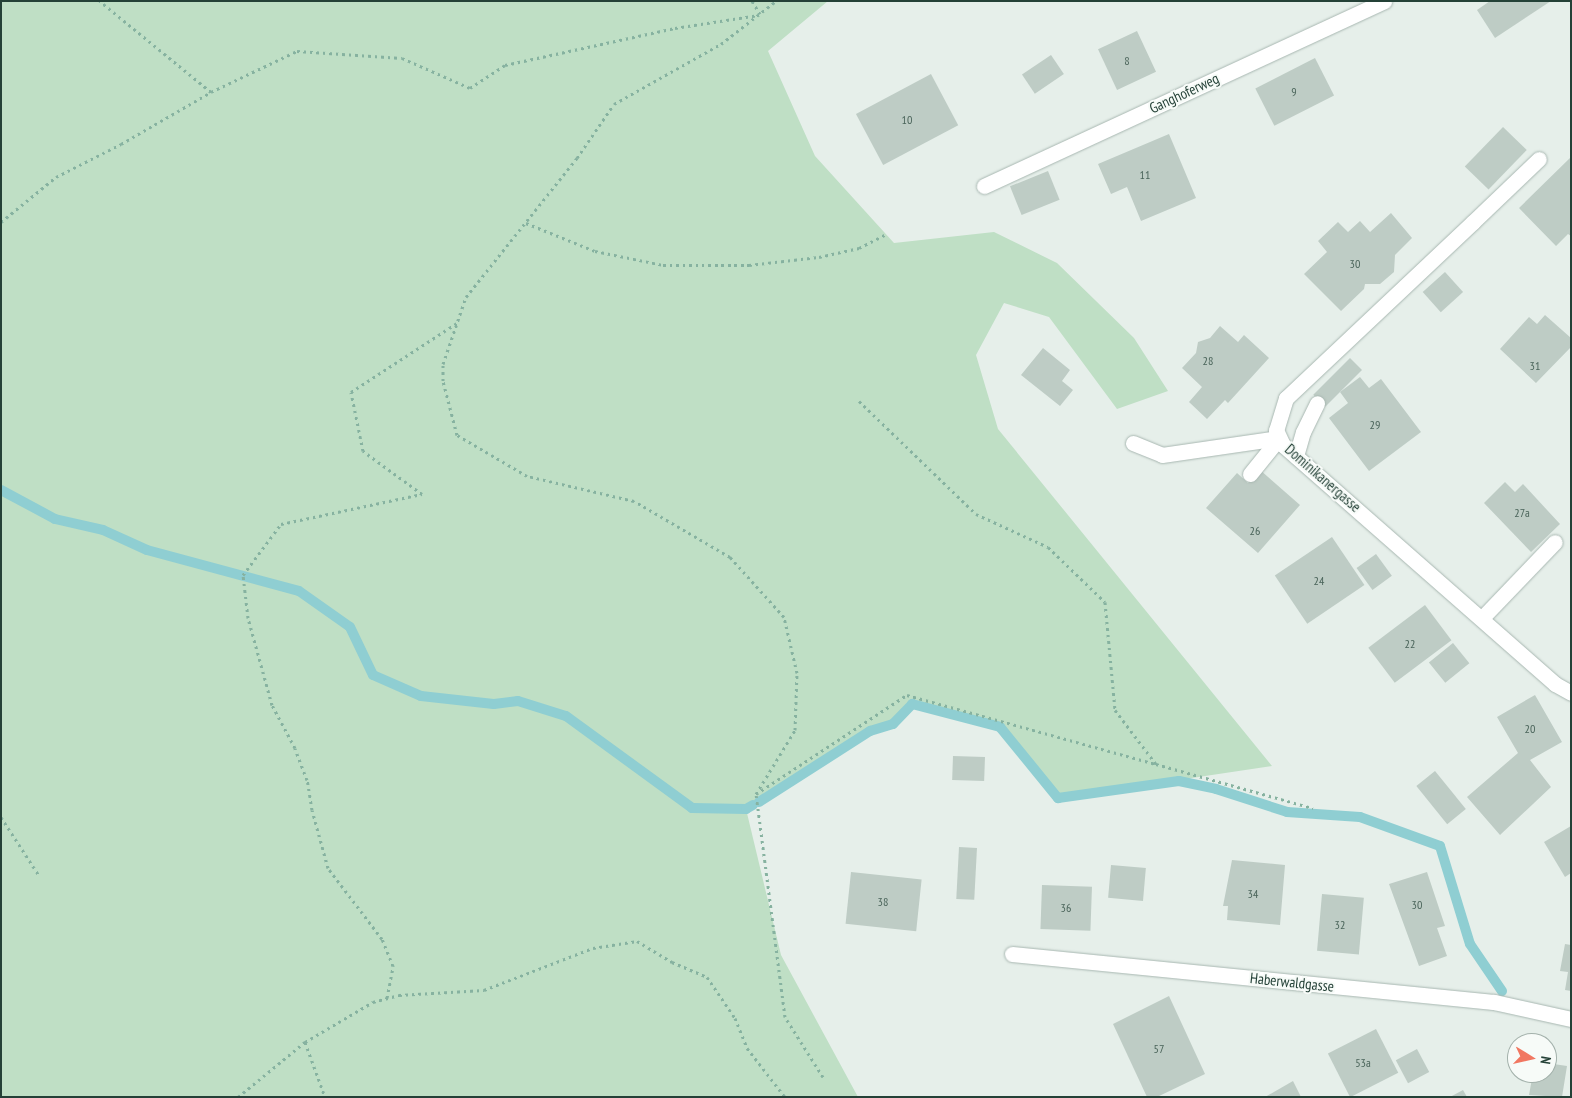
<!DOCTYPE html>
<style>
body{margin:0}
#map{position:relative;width:1572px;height:1098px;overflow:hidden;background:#e6efea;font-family:"PT Sans Narrow",sans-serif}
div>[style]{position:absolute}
.green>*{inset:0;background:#bfdfc5}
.stream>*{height:10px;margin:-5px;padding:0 5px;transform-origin:5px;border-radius:5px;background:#8fced2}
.building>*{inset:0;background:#beccc5;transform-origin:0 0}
.path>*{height:3px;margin-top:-1.5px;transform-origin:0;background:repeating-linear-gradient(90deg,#86b2a0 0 2.5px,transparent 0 6.5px)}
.roads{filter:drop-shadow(0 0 1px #a8b7b1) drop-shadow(0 0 1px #a8b7b1)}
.service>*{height:15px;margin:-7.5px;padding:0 7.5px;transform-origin:7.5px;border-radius:7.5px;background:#fff}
.minor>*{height:15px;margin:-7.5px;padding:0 7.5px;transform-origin:7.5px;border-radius:7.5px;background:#fff}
span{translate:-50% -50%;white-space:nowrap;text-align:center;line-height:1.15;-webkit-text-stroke:4px #f7fbf8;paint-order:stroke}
.number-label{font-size:12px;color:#4a645a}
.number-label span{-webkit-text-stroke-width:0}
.street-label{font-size:15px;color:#244137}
.frame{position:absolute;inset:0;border:2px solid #244137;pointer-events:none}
.north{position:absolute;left:1507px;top:1033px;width:50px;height:50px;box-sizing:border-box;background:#f7fbf8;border:1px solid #a3b1ab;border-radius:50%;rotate:99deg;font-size:14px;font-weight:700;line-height:20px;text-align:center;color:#244137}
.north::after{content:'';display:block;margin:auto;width:18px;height:22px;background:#f17761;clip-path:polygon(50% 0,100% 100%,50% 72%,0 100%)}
</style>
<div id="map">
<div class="green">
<div style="clip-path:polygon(1px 1px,828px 1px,768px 51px,815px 156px,894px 243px,994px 232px,1057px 263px,1134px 338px,1168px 391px,1117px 409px,1049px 317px,1004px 303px,976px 355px,998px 429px,1272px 766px,1058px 798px,1000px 727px,912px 704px,893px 724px,870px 731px,746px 809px,781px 955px,858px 1097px,1px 1097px)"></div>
</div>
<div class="stream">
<div style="left:1px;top:490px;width:61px;rotate:28.2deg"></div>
<div style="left:55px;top:519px;width:49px;rotate:12.9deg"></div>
<div style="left:103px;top:530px;width:48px;rotate:24.4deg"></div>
<div style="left:147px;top:550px;width:157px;rotate:15.1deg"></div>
<div style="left:299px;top:591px;width:62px;rotate:35.2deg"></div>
<div style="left:350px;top:627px;width:53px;rotate:64.4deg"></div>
<div style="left:373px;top:675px;width:52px;rotate:23.6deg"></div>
<div style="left:421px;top:696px;width:73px;rotate:6.3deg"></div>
<div style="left:494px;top:704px;width:24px;rotate:-7deg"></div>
<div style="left:518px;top:701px;width:50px;rotate:17.4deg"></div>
<div style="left:566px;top:716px;width:156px;rotate:36.1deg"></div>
<div style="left:692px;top:808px;width:54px;rotate:1.1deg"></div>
<div style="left:746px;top:809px;width:8px;rotate:-30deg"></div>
<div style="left:759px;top:802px;width:132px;rotate:-32.6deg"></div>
<div style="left:870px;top:731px;width:24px;rotate:-17deg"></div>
<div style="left:893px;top:724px;width:28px;rotate:-46deg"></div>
<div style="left:912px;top:704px;width:91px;rotate:14.6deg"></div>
<div style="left:1000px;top:727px;width:92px;rotate:50.8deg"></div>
<div style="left:1058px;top:798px;width:122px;rotate:-8deg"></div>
<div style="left:1179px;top:781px;width:38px;rotate:12deg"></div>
<div style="left:1216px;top:789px;width:75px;rotate:17.9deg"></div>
<div style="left:1287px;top:812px;width:73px;rotate:3.9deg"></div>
<div style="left:1360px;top:817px;width:85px;rotate:19.9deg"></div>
<div style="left:1440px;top:846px;width:102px;rotate:73deg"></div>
<div style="left:1470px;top:944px;width:57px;rotate:55.8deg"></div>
</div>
<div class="building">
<div style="clip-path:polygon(1490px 1px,1551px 1px,1495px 38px,1477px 10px)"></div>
<div style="left:1137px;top:31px;width:45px;height:43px;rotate:65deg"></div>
<div style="left:1051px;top:55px;width:23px;height:35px;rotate:56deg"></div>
<div style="left:1315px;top:58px;width:42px;height:67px;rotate:63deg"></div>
<div style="left:931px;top:74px;width:58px;height:85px;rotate:62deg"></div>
<div style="left:1503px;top:127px;width:33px;height:55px;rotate:44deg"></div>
<div style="clip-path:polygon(1169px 134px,1196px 198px,1141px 221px,1127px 187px,1111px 194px,1098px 164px)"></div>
<div style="clip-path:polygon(1571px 157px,1571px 236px,1568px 234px,1556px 246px,1519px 208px)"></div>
<div style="left:1048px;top:171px;width:31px;height:41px;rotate:68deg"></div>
<div style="clip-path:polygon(1391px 213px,1412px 238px,1395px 255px,1394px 272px,1380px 284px,1365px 284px,1364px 289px,1341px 311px,1304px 274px,1327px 252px,1318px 241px,1338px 222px,1348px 232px,1360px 221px,1370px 232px)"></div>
<div style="left:1445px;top:272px;width:27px;height:30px;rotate:48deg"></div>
<div style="clip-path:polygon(1545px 315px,1571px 338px,1571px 347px,1536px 383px,1500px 349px,1529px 317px,1537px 324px)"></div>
<div style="clip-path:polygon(1220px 326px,1238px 342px,1244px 335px,1269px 358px,1228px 403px,1225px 400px,1207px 419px,1189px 402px,1202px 387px,1182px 368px,1196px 353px,1198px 342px,1210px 338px)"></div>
<div style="clip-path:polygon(1043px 348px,1070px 370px,1062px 381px,1073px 390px,1060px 406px,1021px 375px)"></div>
<div style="left:1350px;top:358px;width:17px;height:52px;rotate:45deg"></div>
<div style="clip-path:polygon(1360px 377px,1369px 388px,1381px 379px,1421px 432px,1369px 471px,1329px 418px,1348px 403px,1340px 392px)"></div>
<div style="clip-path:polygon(1259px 469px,1300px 505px,1258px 553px,1206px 508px,1237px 473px,1248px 483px)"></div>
<div style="clip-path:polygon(1505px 482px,1515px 492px,1523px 484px,1560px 524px,1531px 552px,1484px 503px)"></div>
<div style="left:1332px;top:537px;width:58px;height:69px;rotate:56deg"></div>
<div style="left:1376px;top:554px;width:27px;height:24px;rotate:54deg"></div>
<div style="left:1425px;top:605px;width:44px;height:71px;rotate:53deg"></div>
<div style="left:1453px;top:643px;width:26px;height:31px;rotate:51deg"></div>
<div style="clip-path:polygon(1535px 695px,1562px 742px,1530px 760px,1551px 787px,1500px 835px,1467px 797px,1518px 753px,1497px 717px)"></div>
<div style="left:953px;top:756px;width:32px;height:24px;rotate:2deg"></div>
<div style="left:1435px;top:771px;width:49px;height:24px;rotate:51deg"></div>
<div style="clip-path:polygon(1571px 826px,1571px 873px,1565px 877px,1544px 842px)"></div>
<div style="left:959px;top:847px;width:18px;height:52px;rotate:3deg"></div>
<div style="clip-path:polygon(1232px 860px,1285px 865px,1280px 925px,1227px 920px,1228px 906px,1223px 906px)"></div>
<div style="left:1111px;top:865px;width:35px;height:33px;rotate:5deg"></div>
<div style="left:851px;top:872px;width:71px;height:52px;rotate:6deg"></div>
<div style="clip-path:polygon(1427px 872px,1445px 926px,1437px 928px,1447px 956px,1419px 966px,1389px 884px)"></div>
<div style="left:1042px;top:885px;width:50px;height:44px;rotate:2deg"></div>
<div style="left:1322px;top:894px;width:42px;height:57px;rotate:5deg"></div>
<div style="clip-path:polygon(1565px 944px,1571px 945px,1571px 991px,1565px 990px,1568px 972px,1560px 971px)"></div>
<div style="clip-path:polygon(1169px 996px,1205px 1074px,1157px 1097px,1147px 1097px,1113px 1024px)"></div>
<div style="left:1376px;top:1029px;width:49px;height:54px;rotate:63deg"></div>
<div style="left:1417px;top:1049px;width:26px;height:24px;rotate:62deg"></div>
<div style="clip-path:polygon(1547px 1063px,1567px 1066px,1562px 1097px,1529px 1095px,1533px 1073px,1547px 1073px)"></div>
<div style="clip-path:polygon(1293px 1081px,1301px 1097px,1265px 1097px)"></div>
<div style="clip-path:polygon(1463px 1090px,1467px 1097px,1450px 1097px)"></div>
</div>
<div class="path">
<div style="left:752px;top:1px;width:15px;rotate:58deg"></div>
<div style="left:211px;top:92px;width:95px;rotate:-25.5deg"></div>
<div style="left:297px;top:51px;width:105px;rotate:3.8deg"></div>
<div style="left:402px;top:58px;width:74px;rotate:23.8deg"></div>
<div style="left:470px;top:88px;width:42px;rotate:-33.3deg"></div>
<div style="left:505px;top:65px;width:174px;rotate:-12.3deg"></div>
<div style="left:675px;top:28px;width:85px;rotate:-8.8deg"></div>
<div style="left:1px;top:222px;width:71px;rotate:-39.3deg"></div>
<div style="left:56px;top:177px;width:73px;rotate:-26.9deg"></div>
<div style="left:121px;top:144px;width:104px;rotate:-30deg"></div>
<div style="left:211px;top:92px;width:144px;rotate:-140.7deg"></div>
<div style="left:526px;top:223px;width:74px;rotate:22.1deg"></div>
<div style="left:595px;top:251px;width:69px;rotate:11.6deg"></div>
<div style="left:663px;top:265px;width:86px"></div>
<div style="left:749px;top:265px;width:70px;rotate:-6.5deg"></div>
<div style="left:819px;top:257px;width:41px;rotate:-12.7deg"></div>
<div style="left:859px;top:248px;width:30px;rotate:-27deg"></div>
<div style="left:859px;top:401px;width:163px;rotate:44deg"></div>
<div style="left:976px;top:514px;width:79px;rotate:24.6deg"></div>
<div style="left:1048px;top:547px;width:79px;rotate:44deg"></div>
<div style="left:1105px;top:602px;width:108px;rotate:84.7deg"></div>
<div style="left:1115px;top:710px;width:68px;rotate:52.8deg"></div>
<div style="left:1156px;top:764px;width:163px;rotate:15.7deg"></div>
<div style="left:756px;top:794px;width:75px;rotate:-58.6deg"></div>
<div style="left:795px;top:730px;width:57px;rotate:-88deg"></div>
<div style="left:797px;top:673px;width:57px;rotate:-103.1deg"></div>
<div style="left:784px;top:617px;width:81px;rotate:-132deg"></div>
<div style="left:730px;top:557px;width:111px;rotate:-149.7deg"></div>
<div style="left:634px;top:501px;width:110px;rotate:-166.8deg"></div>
<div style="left:527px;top:476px;width:81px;rotate:-149.6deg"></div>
<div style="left:457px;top:435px;width:56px;rotate:-104.5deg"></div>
<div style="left:443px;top:381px;width:17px;rotate:-90deg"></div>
<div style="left:443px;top:364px;width:71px;rotate:-71.1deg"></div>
<div style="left:466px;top:297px;width:178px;rotate:-51.4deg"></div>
<div style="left:577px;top:158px;width:65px;rotate:-55.6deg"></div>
<div style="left:614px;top:104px;width:123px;rotate:-29.3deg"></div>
<div style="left:721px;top:44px;width:70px;rotate:-38deg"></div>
<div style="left:1px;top:817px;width:68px;rotate:57deg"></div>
<div style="left:387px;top:998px;width:33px;rotate:-79deg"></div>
<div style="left:393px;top:966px;width:29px;rotate:-112deg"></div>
<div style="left:382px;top:939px;width:89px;rotate:-127.3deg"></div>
<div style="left:328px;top:868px;width:60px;rotate:-105.4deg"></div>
<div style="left:312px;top:810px;width:30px;rotate:-99deg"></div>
<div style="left:307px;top:780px;width:34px;rotate:-111deg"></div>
<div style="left:295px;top:748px;width:49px;rotate:-118.1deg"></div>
<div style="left:272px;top:705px;width:90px;rotate:-105.4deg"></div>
<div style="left:248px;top:618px;width:43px;rotate:-96.6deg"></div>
<div style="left:243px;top:575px;width:64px;rotate:-53.3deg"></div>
<div style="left:281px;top:524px;width:144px;rotate:-12deg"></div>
<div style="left:422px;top:494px;width:73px;rotate:-143.9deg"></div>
<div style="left:363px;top:451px;width:60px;rotate:-101.5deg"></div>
<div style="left:351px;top:392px;width:126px;rotate:-33.1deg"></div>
<div style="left:305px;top:1042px;width:59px;rotate:70deg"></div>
<div style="left:823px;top:1077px;width:71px;rotate:-122.3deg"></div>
<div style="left:785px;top:1017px;width:225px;rotate:-97.4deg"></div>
<div style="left:756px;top:794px;width:181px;rotate:-33.3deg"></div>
<div style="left:907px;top:695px;width:258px;rotate:15.5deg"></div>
<div style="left:238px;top:1097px;width:87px;rotate:-39.4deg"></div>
<div style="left:305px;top:1042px;width:79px;rotate:-30.5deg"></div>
<div style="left:373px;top:1002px;width:27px;rotate:-15deg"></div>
<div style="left:399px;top:995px;width:85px;rotate:-3.4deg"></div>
<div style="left:484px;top:990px;width:117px;rotate:-21.1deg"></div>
<div style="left:593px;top:948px;width:45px;rotate:-9deg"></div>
<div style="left:637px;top:941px;width:41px;rotate:31deg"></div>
<div style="left:672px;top:962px;width:38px;rotate:23deg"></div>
<div style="left:707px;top:977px;width:50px;rotate:55.7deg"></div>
<div style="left:735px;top:1018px;width:32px;rotate:68deg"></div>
<div style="left:747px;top:1048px;width:62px;rotate:52.2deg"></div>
</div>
<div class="roads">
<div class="service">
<div style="left:1473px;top:222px;width:91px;rotate:-43.7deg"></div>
<div style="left:1133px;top:443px;width:31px;rotate:22deg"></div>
<div style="left:1162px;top:455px;width:118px;rotate:-8.3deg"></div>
<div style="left:1296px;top:456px;width:25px;rotate:-74deg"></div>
<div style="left:1303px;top:432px;width:32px;rotate:-64deg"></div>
<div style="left:1250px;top:474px;width:46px;rotate:-51.1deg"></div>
<div style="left:1482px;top:618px;width:105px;rotate:-46.2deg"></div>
</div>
<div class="minor">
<div style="left:984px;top:186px;width:441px;rotate:-24.8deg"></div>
<div style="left:1473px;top:222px;width:257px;rotate:136.7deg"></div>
<div style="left:1286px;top:398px;width:34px;rotate:107deg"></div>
<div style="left:1276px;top:430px;width:17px;rotate:65deg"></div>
<div style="left:1283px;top:445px;width:362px;rotate:41.3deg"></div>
<div style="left:1555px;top:684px;width:18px;rotate:29deg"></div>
<div style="left:1012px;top:954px;width:484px;rotate:5.7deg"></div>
<div style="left:1494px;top:1002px;width:79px;rotate:12.4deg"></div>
</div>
</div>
<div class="number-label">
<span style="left:1127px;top:61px">8</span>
<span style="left:1294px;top:92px">9</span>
<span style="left:907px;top:120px">10</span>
<span style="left:1145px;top:175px">11</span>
<span style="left:1355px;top:264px">30</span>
<span style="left:1208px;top:361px">28</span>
<span style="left:1535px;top:366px">31</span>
<span style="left:1375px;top:425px">29</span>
<span style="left:1522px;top:513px">27a</span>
<span style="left:1255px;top:531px">26</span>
<span style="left:1319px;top:581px">24</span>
<span style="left:1410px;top:644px">22</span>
<span style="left:1530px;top:729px">20</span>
<span style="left:1253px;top:894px">34</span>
<span style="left:883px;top:902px">38</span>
<span style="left:1417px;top:905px">30</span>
<span style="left:1066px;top:908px">36</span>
<span style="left:1340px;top:925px">32</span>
<span style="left:1159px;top:1049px">57</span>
<span style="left:1363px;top:1063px">53a</span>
</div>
<div class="street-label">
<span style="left:1184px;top:93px;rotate:-25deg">Ganghoferweg</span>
<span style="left:1323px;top:478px;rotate:41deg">Dominikanergasse</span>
<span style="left:1292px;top:982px;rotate:6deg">Haberwaldgasse</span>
</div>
<div class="frame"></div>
<div class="north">N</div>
</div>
